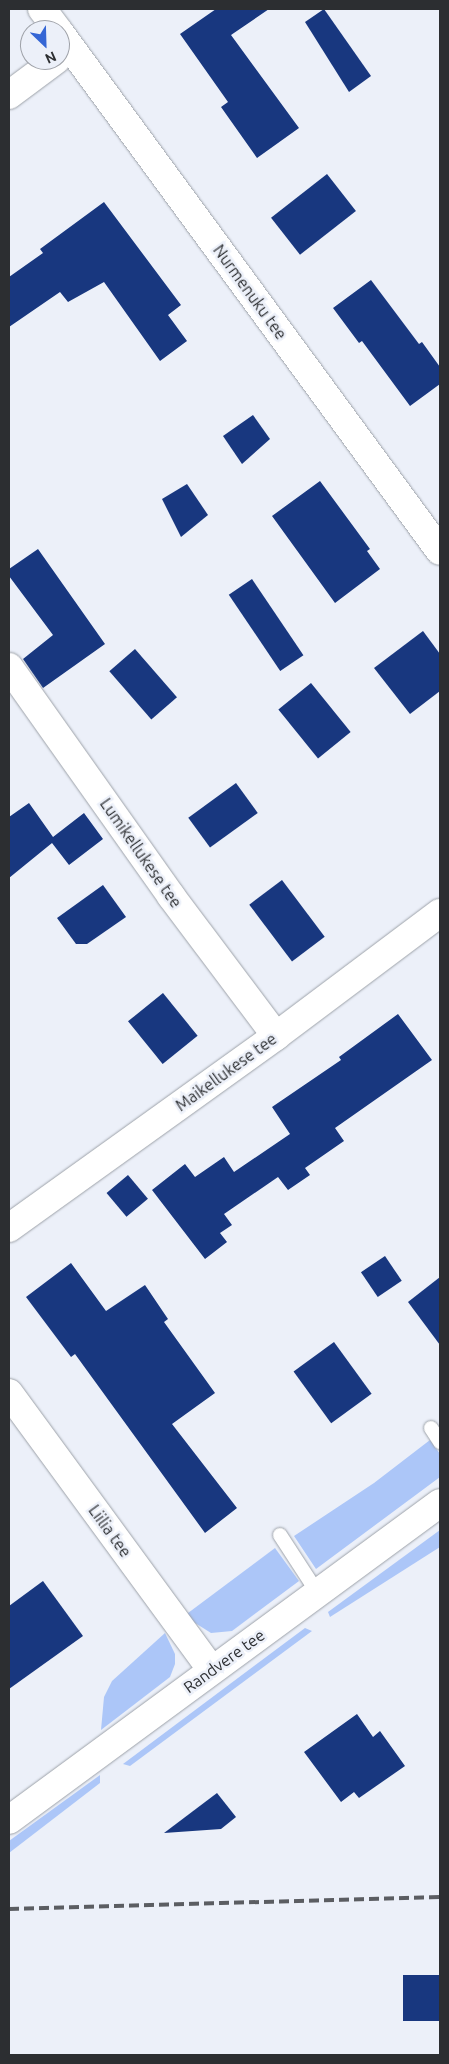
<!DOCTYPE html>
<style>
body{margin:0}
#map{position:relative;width:449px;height:2064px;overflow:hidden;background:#ecf0f9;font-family:Ubuntu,sans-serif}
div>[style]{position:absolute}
.green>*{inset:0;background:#acc6f8}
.building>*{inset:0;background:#18377f;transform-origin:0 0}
.roads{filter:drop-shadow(0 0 1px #9da2a9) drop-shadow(0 0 1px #9da2a9)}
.service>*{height:14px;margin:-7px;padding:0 7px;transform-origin:7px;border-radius:7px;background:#fff}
.minor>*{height:28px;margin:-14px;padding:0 14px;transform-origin:14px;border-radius:14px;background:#fff}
.secondary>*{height:28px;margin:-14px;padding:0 14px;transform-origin:14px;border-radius:14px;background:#fff}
.rail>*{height:4px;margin-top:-2px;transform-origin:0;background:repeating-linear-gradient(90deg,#5b5d62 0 10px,transparent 0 15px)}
span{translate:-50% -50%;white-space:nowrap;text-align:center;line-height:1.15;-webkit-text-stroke:5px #ecf0f9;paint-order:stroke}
.street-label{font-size:16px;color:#2c2e31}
.frame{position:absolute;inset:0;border:10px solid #2c2e31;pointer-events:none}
.north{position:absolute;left:20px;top:20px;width:50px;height:50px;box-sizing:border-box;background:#ecf0f9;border:1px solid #9fa2a9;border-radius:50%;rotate:156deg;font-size:14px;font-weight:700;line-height:20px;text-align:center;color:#2c2e31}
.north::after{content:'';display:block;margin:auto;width:18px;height:22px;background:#3566d5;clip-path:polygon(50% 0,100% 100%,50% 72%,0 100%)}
</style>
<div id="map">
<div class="green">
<div style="clip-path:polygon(430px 1440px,440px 1454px,440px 1477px,316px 1569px,294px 1536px,374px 1483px)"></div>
<div style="clip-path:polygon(440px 1530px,440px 1547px,330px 1617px,328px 1612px)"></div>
<div style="clip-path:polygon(275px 1548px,299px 1581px,232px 1631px,211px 1633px,184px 1616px)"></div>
<div style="clip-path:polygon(305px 1628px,312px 1631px,130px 1766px,123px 1764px)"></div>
<div style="clip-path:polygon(165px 1633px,175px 1654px,175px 1664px,170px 1677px,101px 1730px,104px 1697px,112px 1681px)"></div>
<div style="clip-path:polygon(100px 1775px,100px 1783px,9px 1853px,9px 1841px)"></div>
</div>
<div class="building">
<div style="clip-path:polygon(216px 9px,269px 9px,231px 35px,299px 128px,257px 158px,221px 107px,228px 102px,180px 34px)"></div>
<div style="clip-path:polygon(324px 9px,371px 76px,349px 92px,305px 22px)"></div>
<div style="left:327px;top:174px;width:47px;height:71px;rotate:52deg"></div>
<div style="clip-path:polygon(104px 202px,181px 305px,168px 315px,187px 341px,160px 361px,104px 282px,68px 302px,60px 292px,9px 327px,9px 277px,43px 253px,40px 249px)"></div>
<div style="clip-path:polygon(371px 280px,419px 344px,422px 342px,440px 367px,440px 384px,410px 406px,362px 341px,359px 343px,333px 308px)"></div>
<div style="clip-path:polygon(253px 415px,270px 439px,242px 464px,223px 436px)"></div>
<div style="clip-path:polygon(320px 481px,370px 549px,367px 551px,380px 569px,335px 603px,272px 516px)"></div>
<div style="clip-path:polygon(187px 484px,208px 515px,181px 537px,162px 499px)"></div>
<div style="clip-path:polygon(38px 549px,105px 644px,43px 688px,23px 659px,53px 635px,9px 576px,9px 569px)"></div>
<div style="left:252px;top:579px;width:92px;height:28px;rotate:56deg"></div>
<div style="clip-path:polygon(423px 631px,440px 654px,440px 691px,410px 714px,374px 668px)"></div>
<div style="left:135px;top:649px;width:64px;height:34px;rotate:49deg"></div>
<div style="left:311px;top:683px;width:63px;height:42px;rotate:51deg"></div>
<div style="left:236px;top:783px;width:37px;height:59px;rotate:54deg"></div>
<div style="clip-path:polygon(29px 803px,53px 837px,84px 813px,103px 839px,69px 865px,52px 843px,9px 878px,9px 817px)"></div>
<div style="left:282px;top:880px;width:71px;height:41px;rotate:53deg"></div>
<div style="clip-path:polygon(103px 885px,126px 917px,87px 944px,76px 944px,57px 918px)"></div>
<div style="left:163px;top:993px;width:55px;height:45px;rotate:51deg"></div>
<div style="clip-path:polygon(398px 1014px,432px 1060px,335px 1128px,344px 1141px,305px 1168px,310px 1175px,288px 1190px,278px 1177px,224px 1214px,232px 1225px,220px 1233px,227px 1242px,205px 1259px,152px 1190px,185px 1164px,195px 1177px,224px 1157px,234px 1172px,290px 1134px,272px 1107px,341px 1060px,339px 1057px)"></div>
<div style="left:128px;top:1175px;width:31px;height:28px;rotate:50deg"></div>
<div style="left:385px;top:1256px;width:30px;height:29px;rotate:56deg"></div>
<div style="clip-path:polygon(71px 1263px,106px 1311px,145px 1285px,168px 1319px,164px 1322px,215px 1393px,172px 1424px,237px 1508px,205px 1533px,75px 1354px,71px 1357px,26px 1297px)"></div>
<div style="clip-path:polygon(440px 1277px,440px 1345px,408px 1302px)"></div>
<div style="left:334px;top:1342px;width:64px;height:50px;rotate:54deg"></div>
<div style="clip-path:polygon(43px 1581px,83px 1636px,9px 1689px,9px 1606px)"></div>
<div style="clip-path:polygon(357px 1714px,373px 1737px,380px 1731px,405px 1766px,359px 1798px,354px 1792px,341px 1802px,304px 1752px)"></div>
<div style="clip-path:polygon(217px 1793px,236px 1817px,221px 1829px,164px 1833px)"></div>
<div style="left:440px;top:1975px;width:46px;height:37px;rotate:90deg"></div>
</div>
<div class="roads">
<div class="service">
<div style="left:431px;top:1428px;width:17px;rotate:57deg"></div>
<div style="left:280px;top:1535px;width:68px;rotate:57deg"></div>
</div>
<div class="minor">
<div style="left:42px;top:9px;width:26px;rotate:53deg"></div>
<div style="left:60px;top:33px;width:642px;rotate:53.74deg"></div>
<div style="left:9px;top:95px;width:59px;rotate:-36.7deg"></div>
<div style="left:9px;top:667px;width:281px;rotate:54.7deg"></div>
<div style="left:171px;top:896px;width:175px;rotate:53.1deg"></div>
<div style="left:9px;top:1228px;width:329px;rotate:-35.7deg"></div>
<div style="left:276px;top:1036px;width:205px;rotate:-36.9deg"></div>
<div style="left:9px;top:1393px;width:343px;rotate:53.8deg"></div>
</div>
<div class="secondary">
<div style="left:9px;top:1820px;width:535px;rotate:-36.33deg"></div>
</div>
</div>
<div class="rail">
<div style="left:9px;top:1909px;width:431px;rotate:-1.6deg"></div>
</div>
<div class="street-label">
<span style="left:250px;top:292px;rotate:54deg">Nurmenuku tee</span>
<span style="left:141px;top:853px;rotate:55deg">Lumikellukese tee</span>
<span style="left:226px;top:1072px;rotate:-36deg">Maikellukese tee</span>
<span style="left:110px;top:1531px;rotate:54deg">Liilia tee</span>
<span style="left:224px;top:1661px;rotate:-36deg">Randvere tee</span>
</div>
<div class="frame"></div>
<div class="north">N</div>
</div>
